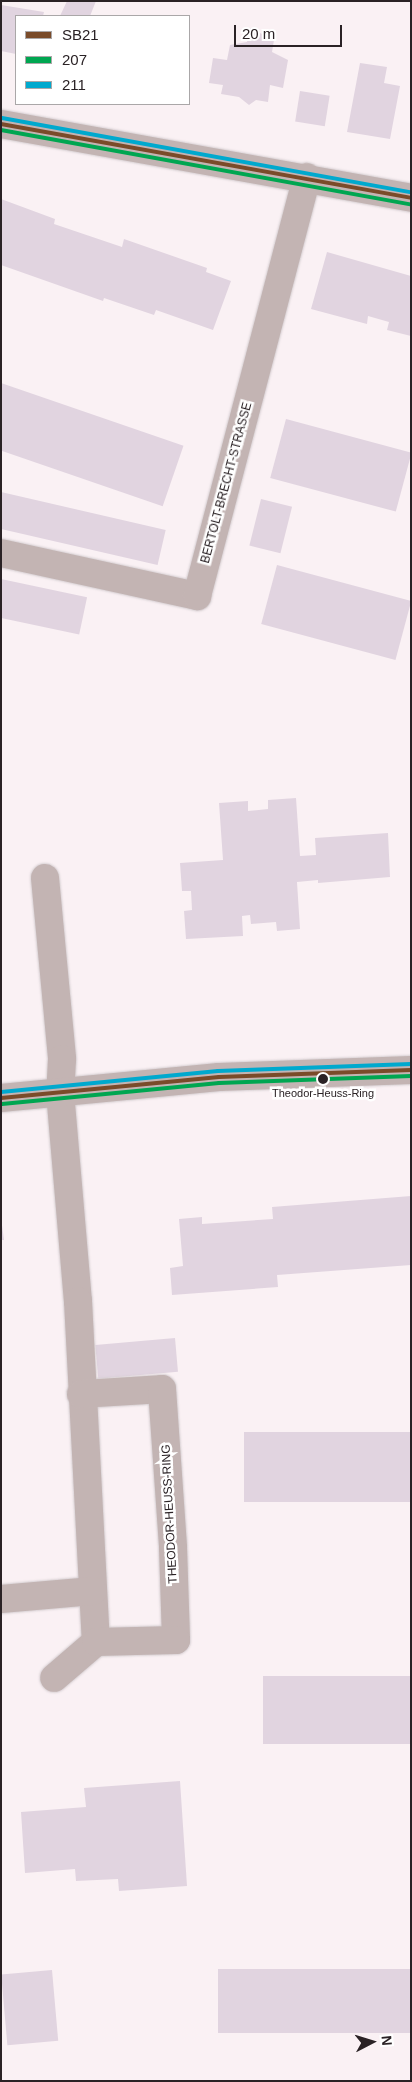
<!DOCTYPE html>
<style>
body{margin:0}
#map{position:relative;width:412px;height:2082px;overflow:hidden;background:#faf1f4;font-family:Helvetica,sans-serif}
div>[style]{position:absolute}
.building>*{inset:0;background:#e1d4e0;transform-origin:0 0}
.roads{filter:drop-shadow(0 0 1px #d4cdd0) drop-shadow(0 0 1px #d4cdd0)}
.minor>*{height:28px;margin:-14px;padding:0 14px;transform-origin:14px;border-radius:14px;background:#c3b4b3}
.bus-1>*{height:4px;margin:-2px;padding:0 2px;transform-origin:2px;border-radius:2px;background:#7a4b2a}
.bus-2>*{height:4px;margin:-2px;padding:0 2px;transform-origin:2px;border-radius:2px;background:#00a651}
.bus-3>*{height:4px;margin:-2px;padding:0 2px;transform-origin:2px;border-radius:2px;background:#00a9ce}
.dots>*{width:14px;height:14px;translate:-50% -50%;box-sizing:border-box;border:2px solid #fff;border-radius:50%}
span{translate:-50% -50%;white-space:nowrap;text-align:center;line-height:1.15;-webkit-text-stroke:5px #fff;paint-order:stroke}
.bus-label{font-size:11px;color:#2a2225}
.street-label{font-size:12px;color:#2a2225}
.frame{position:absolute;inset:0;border:2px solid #2a2225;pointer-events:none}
.legend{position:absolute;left:15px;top:15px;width:175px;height:90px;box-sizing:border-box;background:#fff;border:1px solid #aaa7a8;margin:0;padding:6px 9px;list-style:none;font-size:15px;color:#2a2225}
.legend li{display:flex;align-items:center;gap:10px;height:25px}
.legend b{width:25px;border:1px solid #aaa7a8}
.north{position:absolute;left:347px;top:2017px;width:50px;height:50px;-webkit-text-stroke:4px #fff;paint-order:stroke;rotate:85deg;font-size:14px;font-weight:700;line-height:20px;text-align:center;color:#2a2225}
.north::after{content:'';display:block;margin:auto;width:18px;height:22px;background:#2a2225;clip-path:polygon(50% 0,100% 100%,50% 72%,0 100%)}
.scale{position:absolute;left:234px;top:25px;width:108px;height:22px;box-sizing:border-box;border:2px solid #2a2225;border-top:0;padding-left:6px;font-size:15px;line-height:18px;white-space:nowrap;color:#2a2225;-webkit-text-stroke:4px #fff;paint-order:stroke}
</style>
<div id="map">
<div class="building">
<div style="clip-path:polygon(67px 1px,96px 1px,90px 16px,60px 16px)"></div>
<div style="clip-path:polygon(1px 5px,44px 12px,43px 16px,16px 16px,16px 54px,1px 51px)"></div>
<div style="clip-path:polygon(250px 28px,274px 40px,272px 52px,288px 60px,283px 88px,270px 85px,268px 102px,256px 100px,249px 105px,239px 97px,221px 94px,223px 85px,209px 83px,213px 58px,227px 60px,230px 45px,247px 42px)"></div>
<div style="clip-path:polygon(360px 63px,387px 67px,384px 83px,400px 86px,390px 139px,347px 132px)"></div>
<div style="left:300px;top:91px;width:30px;height:31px;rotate:9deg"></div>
<div style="clip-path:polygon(1px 199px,55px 219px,54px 224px,122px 247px,124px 239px,207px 268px,206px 272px,231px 281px,213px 330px,156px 310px,154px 315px,104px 298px,103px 301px,1px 265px)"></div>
<div style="clip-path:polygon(327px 252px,411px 276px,411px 336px,387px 330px,389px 322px,368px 316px,367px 324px,311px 309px)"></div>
<div style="left:1px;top:383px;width:193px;height:64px;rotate:19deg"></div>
<div style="left:286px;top:419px;width:130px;height:61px;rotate:15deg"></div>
<div style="left:1px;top:492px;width:169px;height:36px;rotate:13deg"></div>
<div style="left:261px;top:499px;width:32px;height:48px;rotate:14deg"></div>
<div style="left:277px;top:565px;width:139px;height:61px;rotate:15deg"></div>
<div style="left:1px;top:579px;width:88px;height:38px;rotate:12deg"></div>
<div style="clip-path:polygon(296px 798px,300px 856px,316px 855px,315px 838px,388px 833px,390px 877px,318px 883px,318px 880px,297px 882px,300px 929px,277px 931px,276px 922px,251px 924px,250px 915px,242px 916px,243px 936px,186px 939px,184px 911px,192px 910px,191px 891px,182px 891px,180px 863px,223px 860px,219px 803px,248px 801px,248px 811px,268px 809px,268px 800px)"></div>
<div style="clip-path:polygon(411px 1196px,411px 1265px,277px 1275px,278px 1287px,172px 1295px,170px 1268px,183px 1266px,179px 1219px,202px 1217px,202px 1224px,273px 1219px,272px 1207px)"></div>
<div style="clip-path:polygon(1px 1218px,4px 1240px,1px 1240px)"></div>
<div style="left:175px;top:1338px;width:34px;height:80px;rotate:85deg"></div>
<div style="left:411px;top:1432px;width:70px;height:167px;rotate:90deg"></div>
<div style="left:411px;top:1676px;width:68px;height:148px;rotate:90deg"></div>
<div style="clip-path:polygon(180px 1781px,187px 1886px,119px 1891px,118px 1879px,76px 1881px,75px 1869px,25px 1873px,21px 1812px,86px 1807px,84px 1788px)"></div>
<div style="left:411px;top:1969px;width:64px;height:193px;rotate:90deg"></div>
<div style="left:52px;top:1970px;width:71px;height:51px;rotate:85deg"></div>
</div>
<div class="roads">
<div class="minor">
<div style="left:1px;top:124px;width:417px;rotate:10.2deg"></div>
<div style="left:1px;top:553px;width:201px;rotate:12.4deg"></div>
<div style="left:197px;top:596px;width:433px;rotate:-75.3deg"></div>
<div style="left:45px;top:878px;width:182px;rotate:84.6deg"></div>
<div style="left:62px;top:1059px;width:33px;rotate:93deg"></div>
<div style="left:60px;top:1092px;width:210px;rotate:85.1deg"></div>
<div style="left:78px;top:1301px;width:341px;rotate:87deg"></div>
<div style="left:96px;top:1642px;width:55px;rotate:139.4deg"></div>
<div style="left:1px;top:1098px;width:219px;rotate:-5.5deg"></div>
<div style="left:219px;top:1077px;width:192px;rotate:-2.1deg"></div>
<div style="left:81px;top:1394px;width:81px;rotate:-3.5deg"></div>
<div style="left:162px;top:1389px;width:159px;rotate:86deg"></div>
<div style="left:173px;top:1548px;width:92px;rotate:88.1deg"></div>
<div style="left:176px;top:1640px;width:80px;rotate:178.6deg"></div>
<div style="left:1px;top:1599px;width:92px;rotate:-5deg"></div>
</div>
</div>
<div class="bus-1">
<div style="left:1px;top:124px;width:417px;rotate:10.2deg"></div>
<div style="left:1px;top:1098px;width:219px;rotate:-5.5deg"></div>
<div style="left:219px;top:1077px;width:192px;rotate:-2.1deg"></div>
</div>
<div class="bus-2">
<div style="left:1px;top:130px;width:416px;rotate:10.3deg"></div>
<div style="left:2px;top:1104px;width:218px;rotate:-5.5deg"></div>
<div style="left:219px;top:1083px;width:192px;rotate:-2.1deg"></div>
</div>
<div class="bus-3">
<div style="left:2px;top:118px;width:416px;rotate:10.3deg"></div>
<div style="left:1px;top:1092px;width:218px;rotate:-5.5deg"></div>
<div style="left:218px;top:1071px;width:193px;rotate:-2.1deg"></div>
</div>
<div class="dots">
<div style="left:323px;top:1079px;background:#2a2225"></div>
</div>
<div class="bus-label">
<span style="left:323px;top:1093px">Theodor-Heuss-Ring</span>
</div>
<div class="street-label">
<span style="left:227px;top:483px;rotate:-75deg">BERTOLT-BRECHT-STRASSE</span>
<span style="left:170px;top:1514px;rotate:-93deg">THEODOR-HEUSS-RING</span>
</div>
<div class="frame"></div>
<ul class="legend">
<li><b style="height:6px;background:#7a4b2a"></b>SB21</li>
<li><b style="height:6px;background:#00a651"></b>207</li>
<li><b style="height:6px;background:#00a9ce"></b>211</li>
</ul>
<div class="north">N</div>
<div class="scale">20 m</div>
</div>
